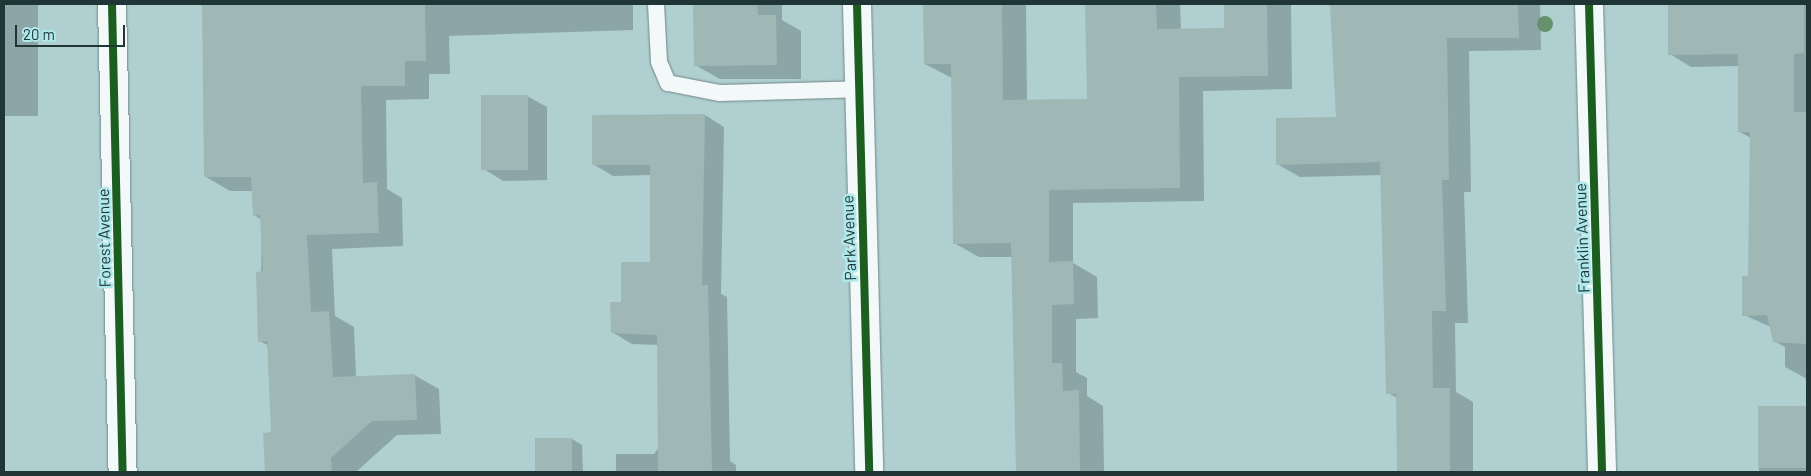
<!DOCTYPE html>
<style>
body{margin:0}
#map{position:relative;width:1811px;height:476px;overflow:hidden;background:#b0cfd1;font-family:Barlow,sans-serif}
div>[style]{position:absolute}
.shadow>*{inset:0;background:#0003;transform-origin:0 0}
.building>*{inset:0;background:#9fb8b6;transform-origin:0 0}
.roads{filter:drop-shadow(0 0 1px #70888a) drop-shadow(0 0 1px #70888a)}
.lane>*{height:16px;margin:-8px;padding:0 8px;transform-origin:8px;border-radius:8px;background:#f3f8f8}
.street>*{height:28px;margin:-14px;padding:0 14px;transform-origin:14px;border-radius:14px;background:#f3f8f8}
.cycleway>*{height:8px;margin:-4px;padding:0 4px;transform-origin:4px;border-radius:4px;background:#1b5e20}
.trees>*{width:16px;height:16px;margin:-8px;border-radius:50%;background:#65926c}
span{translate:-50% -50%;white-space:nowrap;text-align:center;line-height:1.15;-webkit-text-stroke:5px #b0e8eb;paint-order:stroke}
.street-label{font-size:16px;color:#1f3536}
.frame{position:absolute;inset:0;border:5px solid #1f3536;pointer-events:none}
.scale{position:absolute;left:15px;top:25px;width:110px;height:22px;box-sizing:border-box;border:2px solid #1f3536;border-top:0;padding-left:6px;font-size:15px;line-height:18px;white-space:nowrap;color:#1f3536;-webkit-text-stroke:4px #b0e8eb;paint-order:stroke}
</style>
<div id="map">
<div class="shadow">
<div style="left:4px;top:4px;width:34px;height:112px"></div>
<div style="clip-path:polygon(204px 4px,633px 4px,633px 30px,449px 36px,450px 74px,429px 74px,429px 99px,386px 100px,387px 189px,402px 198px,403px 246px,332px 249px,335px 316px,354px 327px,356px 377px,414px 375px,439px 389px,441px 434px,397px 435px,356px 472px,266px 472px,264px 434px,272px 434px,269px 346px,260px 341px,262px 220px,254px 215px,253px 191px,230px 191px,206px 177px)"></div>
<div style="clip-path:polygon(694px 4px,782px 4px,782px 20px,801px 31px,801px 79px,720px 79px,695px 65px)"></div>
<div style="clip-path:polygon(924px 4px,1026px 4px,1027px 101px,1088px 100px,1087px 4px,1180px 4px,1181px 30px,1226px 30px,1225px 4px,1291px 4px,1292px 89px,1203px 91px,1204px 201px,1073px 203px,1073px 263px,1097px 277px,1098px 318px,1076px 319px,1076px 372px,1087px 378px,1087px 396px,1103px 406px,1104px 472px,1017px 472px,1013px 257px,979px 257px,954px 243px,952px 78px,925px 64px)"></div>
<div style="clip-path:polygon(1332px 4px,1540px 4px,1541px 50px,1469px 51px,1471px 192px,1464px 192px,1468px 323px,1455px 323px,1456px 392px,1473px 402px,1473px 472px,1398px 472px,1397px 398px,1388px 393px,1382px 175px,1300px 177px,1277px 164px,1337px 118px)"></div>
<div style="clip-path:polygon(1669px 4px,1807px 4px,1807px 379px,1785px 367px,1785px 347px,1774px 341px,1771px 327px,1744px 315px,1749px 278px,1751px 138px,1740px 132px,1739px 66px,1691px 67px,1670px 54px)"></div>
<div style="clip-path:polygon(527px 96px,547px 107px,547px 180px,503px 181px,484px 169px)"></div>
<div style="clip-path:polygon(705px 115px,724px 127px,721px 294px,727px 297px,730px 461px,736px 465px,736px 472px,616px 472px,616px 454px,654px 454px,659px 447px,658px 345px,632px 344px,612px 332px,623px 303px,652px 263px,651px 175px,613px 176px,593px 164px,593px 117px)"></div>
<div style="left:1807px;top:407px;width:65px;height:48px;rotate:90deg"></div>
<div style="clip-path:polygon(572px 439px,582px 445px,583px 472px,537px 471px)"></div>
</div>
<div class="building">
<div style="clip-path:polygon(202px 4px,425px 4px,426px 61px,405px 61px,405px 86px,361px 86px,363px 183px,377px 182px,379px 233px,307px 235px,311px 312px,329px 311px,333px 377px,415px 374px,417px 420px,372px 421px,331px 458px,332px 472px,265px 472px,263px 433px,271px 432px,267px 341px,258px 342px,256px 272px,263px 271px,260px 215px,253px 216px,251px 177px,204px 177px)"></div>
<div style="clip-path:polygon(693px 4px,757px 4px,758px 15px,776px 15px,777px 65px,694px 66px)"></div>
<div style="clip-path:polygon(923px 4px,1002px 4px,1003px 100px,1087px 99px,1085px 4px,1156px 4px,1157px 29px,1224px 28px,1224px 4px,1267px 4px,1268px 76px,1179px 77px,1180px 188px,1049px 190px,1049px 262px,1073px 261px,1074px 304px,1052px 305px,1052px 363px,1062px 363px,1063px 391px,1079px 390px,1080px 472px,1016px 472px,1011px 243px,953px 244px,951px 64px,924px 64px)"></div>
<div style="clip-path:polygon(1330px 4px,1518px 4px,1519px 38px,1447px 38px,1449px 180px,1442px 180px,1446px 311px,1432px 311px,1433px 388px,1450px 388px,1450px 472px,1397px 472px,1396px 394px,1386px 394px,1380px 162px,1276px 165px,1276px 118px,1336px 117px)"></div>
<div style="clip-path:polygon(1668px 4px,1804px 4px,1804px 53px,1794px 54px,1794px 112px,1807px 112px,1807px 344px,1773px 342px,1767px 315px,1742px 316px,1742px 276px,1748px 276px,1750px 132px,1738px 132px,1738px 54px,1668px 55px)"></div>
<div style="left:481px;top:95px;width:47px;height:75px"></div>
<div style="clip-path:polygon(705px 114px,702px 285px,708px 285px,712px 472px,658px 472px,657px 335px,611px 333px,610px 302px,621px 302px,621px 262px,650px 262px,650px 165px,592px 165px,592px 115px)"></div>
<div style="left:1807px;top:406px;width:62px;height:49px;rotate:90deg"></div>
<div style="left:535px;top:438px;width:37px;height:34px"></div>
</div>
<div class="roads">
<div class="lane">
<div style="left:656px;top:4px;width:58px;rotate:87deg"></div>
<div style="left:659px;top:62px;width:23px;rotate:67deg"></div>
<div style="left:668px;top:83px;width:53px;rotate:10.9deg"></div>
<div style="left:720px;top:93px;width:139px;rotate:-1.6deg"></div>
</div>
<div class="street">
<div style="left:112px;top:4px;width:468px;rotate:88.7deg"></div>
<div style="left:857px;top:4px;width:468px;rotate:88.5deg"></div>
<div style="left:1589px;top:4px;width:468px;rotate:88.4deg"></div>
</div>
</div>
<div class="cycleway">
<div style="left:112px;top:4px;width:468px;rotate:88.7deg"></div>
<div style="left:857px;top:4px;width:468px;rotate:88.5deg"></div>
<div style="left:1589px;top:4px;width:468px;rotate:88.4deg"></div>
</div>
<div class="trees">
<div style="left:1545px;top:24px"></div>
</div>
<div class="street-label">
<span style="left:104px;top:238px;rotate:-91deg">Forest Avenue</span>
<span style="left:849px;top:238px;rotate:-92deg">Park Avenue</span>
<span style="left:1582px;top:238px;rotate:-92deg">Franklin Avenue</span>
</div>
<div class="frame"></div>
<div class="scale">20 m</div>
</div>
